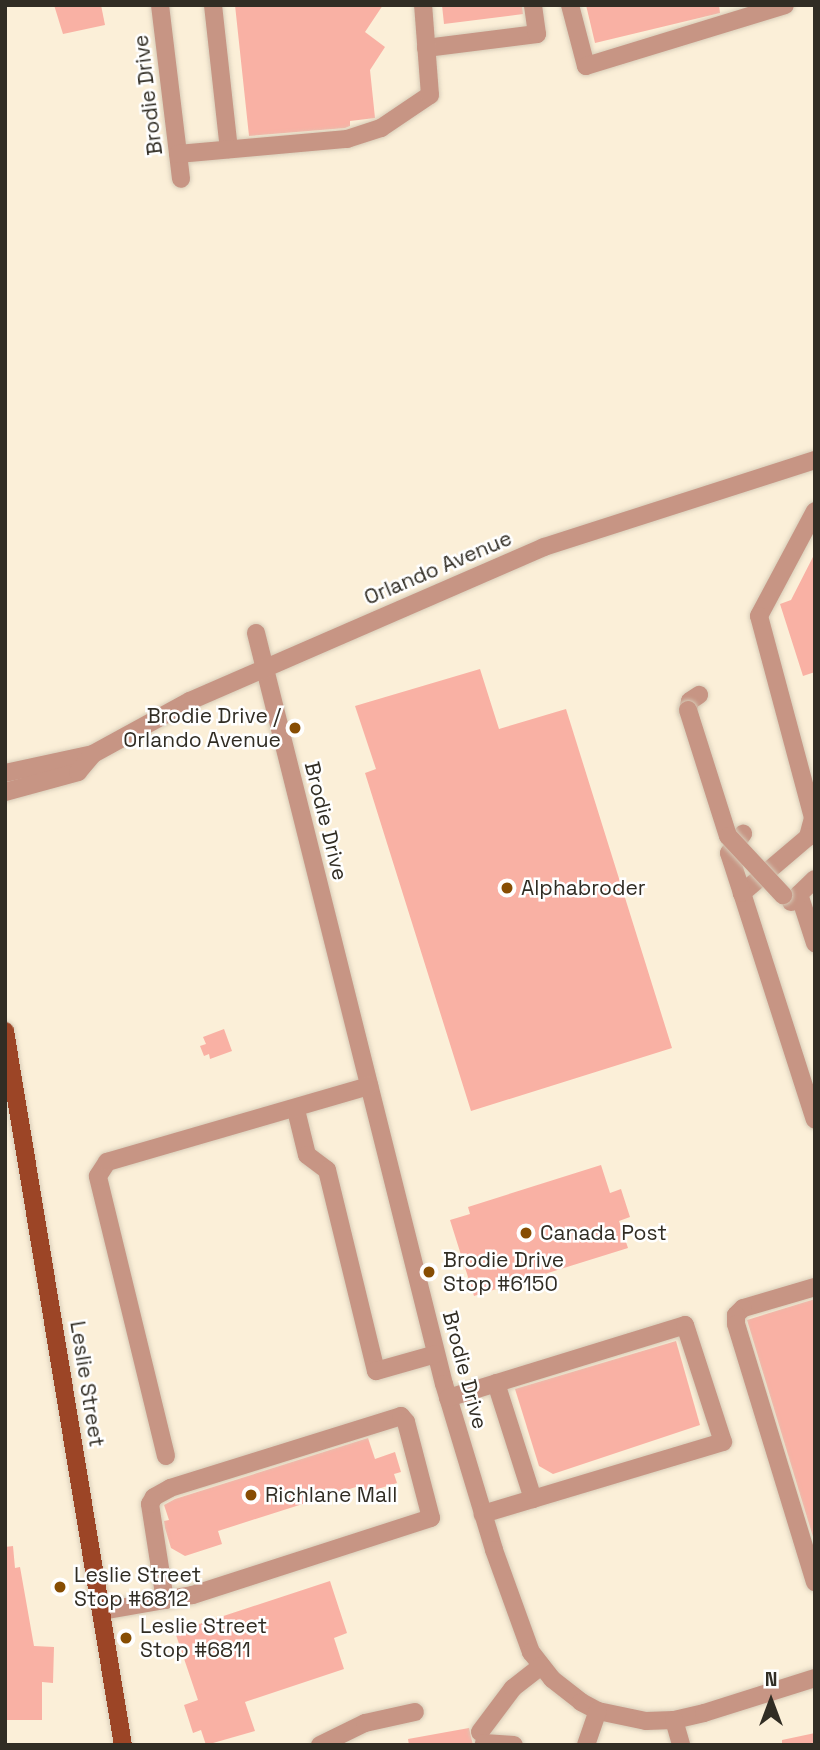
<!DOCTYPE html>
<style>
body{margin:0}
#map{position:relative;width:820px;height:1750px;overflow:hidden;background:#fbefd8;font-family:"Space Grotesk",sans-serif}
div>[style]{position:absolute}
.building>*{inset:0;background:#f9b1a4}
.roads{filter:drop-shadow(0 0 2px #d7ccb8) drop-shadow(0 0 2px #d7ccb8)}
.minor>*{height:18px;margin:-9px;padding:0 9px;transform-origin:9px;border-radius:9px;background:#c79584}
.major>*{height:18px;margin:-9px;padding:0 9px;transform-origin:9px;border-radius:9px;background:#9c4526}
.bridges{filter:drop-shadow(0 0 2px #d7ccb8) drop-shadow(0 0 2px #d7ccb8)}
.minor-bridge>*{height:18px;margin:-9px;padding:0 9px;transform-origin:9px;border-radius:9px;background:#c79584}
.dots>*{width:19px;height:19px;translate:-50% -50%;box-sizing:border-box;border:4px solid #fff;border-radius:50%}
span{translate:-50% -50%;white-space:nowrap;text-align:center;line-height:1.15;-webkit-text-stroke:5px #fff;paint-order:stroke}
.street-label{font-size:21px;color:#312d24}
.poi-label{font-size:21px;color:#312d24}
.right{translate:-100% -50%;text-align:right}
.left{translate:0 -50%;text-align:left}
.frame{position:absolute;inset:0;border:7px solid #312d24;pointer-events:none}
.north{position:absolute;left:736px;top:1666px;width:70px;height:70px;-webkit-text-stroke:5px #fff;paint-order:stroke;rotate:0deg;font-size:19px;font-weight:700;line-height:28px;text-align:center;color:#312d24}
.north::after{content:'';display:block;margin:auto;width:24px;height:32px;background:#312d24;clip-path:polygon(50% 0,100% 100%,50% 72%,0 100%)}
</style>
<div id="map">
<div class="building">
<div style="clip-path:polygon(54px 5px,101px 5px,105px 25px,63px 34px)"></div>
<div style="clip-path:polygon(235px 5px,383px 5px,365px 32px,385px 47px,370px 70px,375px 118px,350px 121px,350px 126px,345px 128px,249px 136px)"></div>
<div style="clip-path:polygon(442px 5px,522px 5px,523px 14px,444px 24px)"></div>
<div style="clip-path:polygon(586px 5px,719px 5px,720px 13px,595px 43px)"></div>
<div style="clip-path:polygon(815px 553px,815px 672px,803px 676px,780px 604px,791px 600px)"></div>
<div style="clip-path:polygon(480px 669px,499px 729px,566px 709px,672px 1048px,471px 1111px,365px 773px,376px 769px,355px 706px)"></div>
<div style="clip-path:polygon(224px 1029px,232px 1051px,210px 1059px,209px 1054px,204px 1056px,200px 1046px,206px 1044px,203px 1037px)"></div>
<div style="clip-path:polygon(601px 1165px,610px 1193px,621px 1189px,630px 1217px,619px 1221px,628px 1248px,474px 1296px,450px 1220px,470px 1214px,468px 1207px)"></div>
<div style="clip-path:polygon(815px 1299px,815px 1537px,813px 1537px,747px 1320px)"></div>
<div style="clip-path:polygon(676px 1341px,700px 1425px,553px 1474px,539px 1466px,515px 1389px)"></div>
<div style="clip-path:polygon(368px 1438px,375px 1459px,395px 1452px,401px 1472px,394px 1474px,397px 1483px,368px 1492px,359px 1486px,218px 1531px,222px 1544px,185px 1556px,171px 1548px,165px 1528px,164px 1521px,169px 1520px,164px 1505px,175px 1499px)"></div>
<div style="clip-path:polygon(13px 1546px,15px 1568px,20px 1567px,34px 1646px,54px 1647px,53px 1683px,42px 1682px,42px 1720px,5px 1720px,5px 1547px)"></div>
<div style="clip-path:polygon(330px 1581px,347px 1633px,334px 1638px,344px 1669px,245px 1702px,255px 1731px,206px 1745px,201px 1730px,193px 1733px,184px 1705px,198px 1700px,175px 1632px)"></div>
<div style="clip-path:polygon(469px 1728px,473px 1745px,409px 1745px,408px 1739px)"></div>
<div style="clip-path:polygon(815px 1733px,815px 1745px,782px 1745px,782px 1740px)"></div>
</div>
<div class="roads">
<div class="minor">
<div style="left:160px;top:5px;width:175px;rotate:83.1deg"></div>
<div style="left:213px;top:5px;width:145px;rotate:83.7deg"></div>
<div style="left:570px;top:5px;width:63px;rotate:75.3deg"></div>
<div style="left:586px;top:66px;width:208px;rotate:-17deg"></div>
<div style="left:426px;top:48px;width:112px;rotate:-7.2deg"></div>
<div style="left:537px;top:34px;width:29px;rotate:-98deg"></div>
<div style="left:178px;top:154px;width:170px;rotate:-5.1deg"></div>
<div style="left:347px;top:139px;width:36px;rotate:-18deg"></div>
<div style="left:381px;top:128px;width:59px;rotate:-34deg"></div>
<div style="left:430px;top:95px;width:90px;rotate:-94.4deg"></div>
<div style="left:815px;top:511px;width:119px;rotate:118.1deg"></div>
<div style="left:759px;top:616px;width:209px;rotate:75deg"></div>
<div style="left:813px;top:818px;width:20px;rotate:105deg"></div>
<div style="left:808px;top:837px;width:87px;rotate:139.7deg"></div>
<div style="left:742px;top:893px;width:238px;rotate:72.2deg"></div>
<div style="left:256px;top:633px;width:774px;rotate:75.95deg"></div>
<div style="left:444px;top:1384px;width:173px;rotate:73.2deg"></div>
<div style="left:494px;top:1550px;width:109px;rotate:70.1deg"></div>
<div style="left:531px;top:1652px;width:34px;rotate:52deg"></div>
<div style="left:552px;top:1679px;width:37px;rotate:38deg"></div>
<div style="left:581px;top:1702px;width:19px;rotate:28deg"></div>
<div style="left:598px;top:1711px;width:49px;rotate:11.8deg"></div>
<div style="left:646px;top:1721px;width:28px;rotate:-2deg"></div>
<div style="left:674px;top:1720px;width:31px;rotate:-13deg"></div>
<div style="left:704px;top:1713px;width:116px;rotate:-17.5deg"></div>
<div style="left:688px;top:710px;width:9px;rotate:-77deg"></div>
<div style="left:690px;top:701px;width:11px;rotate:-34deg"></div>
<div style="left:5px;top:773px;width:90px;rotate:-12.2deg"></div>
<div style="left:93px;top:754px;width:111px;rotate:-28.7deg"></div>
<div style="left:190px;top:701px;width:386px;rotate:-23.5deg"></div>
<div style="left:544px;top:547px;width:285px;rotate:-17.8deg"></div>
<div style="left:5px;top:792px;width:76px;rotate:-15.3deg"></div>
<div style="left:78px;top:772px;width:23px;rotate:-50deg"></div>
<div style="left:742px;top:893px;width:42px;rotate:-108deg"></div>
<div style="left:729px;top:853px;width:24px;rotate:-54deg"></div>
<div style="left:799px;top:894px;width:52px;rotate:71.9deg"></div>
<div style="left:791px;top:902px;width:33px;rotate:-44deg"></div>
<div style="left:296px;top:1110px;width:46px;rotate:76.3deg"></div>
<div style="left:307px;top:1155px;width:25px;rotate:37deg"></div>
<div style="left:327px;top:1170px;width:207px;rotate:76.3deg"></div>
<div style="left:376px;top:1371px;width:62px;rotate:-15.8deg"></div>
<div style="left:815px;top:1287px;width:75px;rotate:163.7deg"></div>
<div style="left:743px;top:1308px;width:10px;rotate:135deg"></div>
<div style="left:736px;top:1315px;width:9px;rotate:90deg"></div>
<div style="left:736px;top:1324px;width:270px;rotate:73deg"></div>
<div style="left:496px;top:1383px;width:122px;rotate:72.3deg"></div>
<div style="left:448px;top:1398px;width:248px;rotate:-17.1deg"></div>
<div style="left:685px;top:1325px;width:123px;rotate:72deg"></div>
<div style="left:723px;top:1442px;width:251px;rotate:163.3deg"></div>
<div style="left:166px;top:1456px;width:288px;rotate:-103.7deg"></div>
<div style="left:98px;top:1176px;width:17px;rotate:-57deg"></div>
<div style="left:107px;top:1162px;width:273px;rotate:-16.2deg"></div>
<div style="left:102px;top:1611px;width:64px;rotate:-9.9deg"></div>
<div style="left:165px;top:1600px;width:97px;rotate:-98.9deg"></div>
<div style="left:150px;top:1504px;width:8px;rotate:-60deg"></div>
<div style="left:154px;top:1497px;width:18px;rotate:-29deg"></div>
<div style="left:170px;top:1488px;width:242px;rotate:-17.3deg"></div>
<div style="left:401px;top:1416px;width:8px;rotate:50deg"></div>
<div style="left:406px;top:1422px;width:99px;rotate:75.4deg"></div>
<div style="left:431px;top:1518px;width:251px;rotate:162.1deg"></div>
<div style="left:192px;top:1595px;width:27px;rotate:170deg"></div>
<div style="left:674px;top:1720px;width:26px;rotate:74deg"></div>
<div style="left:480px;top:1732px;width:55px;rotate:-53.1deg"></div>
<div style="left:513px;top:1688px;width:36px;rotate:-38deg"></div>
<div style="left:484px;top:1743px;width:30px;rotate:4deg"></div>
<div style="left:320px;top:1745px;width:50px;rotate:-26.1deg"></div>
<div style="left:365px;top:1723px;width:51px;rotate:-12.4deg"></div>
<div style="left:586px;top:1745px;width:36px;rotate:-71deg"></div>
</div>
<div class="major">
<div style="left:5px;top:1031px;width:724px;rotate:80.62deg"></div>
</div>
</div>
<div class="bridges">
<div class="minor-bridge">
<div style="left:688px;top:710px;width:132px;rotate:72.4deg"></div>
<div style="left:728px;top:836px;width:81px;rotate:47deg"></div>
</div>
</div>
<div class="dots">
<div style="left:295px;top:728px;background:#874d03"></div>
<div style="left:507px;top:888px;background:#874d03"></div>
<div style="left:526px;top:1233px;background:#874d03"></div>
<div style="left:429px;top:1272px;background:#874d03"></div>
<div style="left:251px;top:1495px;background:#874d03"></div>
<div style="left:60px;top:1587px;background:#874d03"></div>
<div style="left:126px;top:1638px;background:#874d03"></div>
</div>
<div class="street-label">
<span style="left:148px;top:95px;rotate:-97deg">Brodie Drive</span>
<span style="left:438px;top:568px;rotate:-23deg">Orlando Avenue</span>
<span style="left:326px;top:821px;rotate:76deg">Brodie Drive</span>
<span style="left:465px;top:1370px;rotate:75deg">Brodie Drive</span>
<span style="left:87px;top:1384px;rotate:81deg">Leslie Street</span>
</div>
<div class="poi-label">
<span class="right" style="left:281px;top:728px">Brodie Drive /<br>Orlando Avenue</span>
<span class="left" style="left:521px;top:888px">Alphabroder</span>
<span class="left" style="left:540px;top:1233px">Canada Post</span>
<span class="left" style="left:443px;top:1272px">Brodie Drive<br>Stop #6150</span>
<span class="left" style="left:265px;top:1495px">Richlane Mall</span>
<span class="left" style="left:74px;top:1587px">Leslie Street<br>Stop #6812</span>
<span class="left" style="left:140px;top:1638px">Leslie Street<br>Stop #6811</span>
</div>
<div class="frame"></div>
<div class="north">N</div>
</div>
